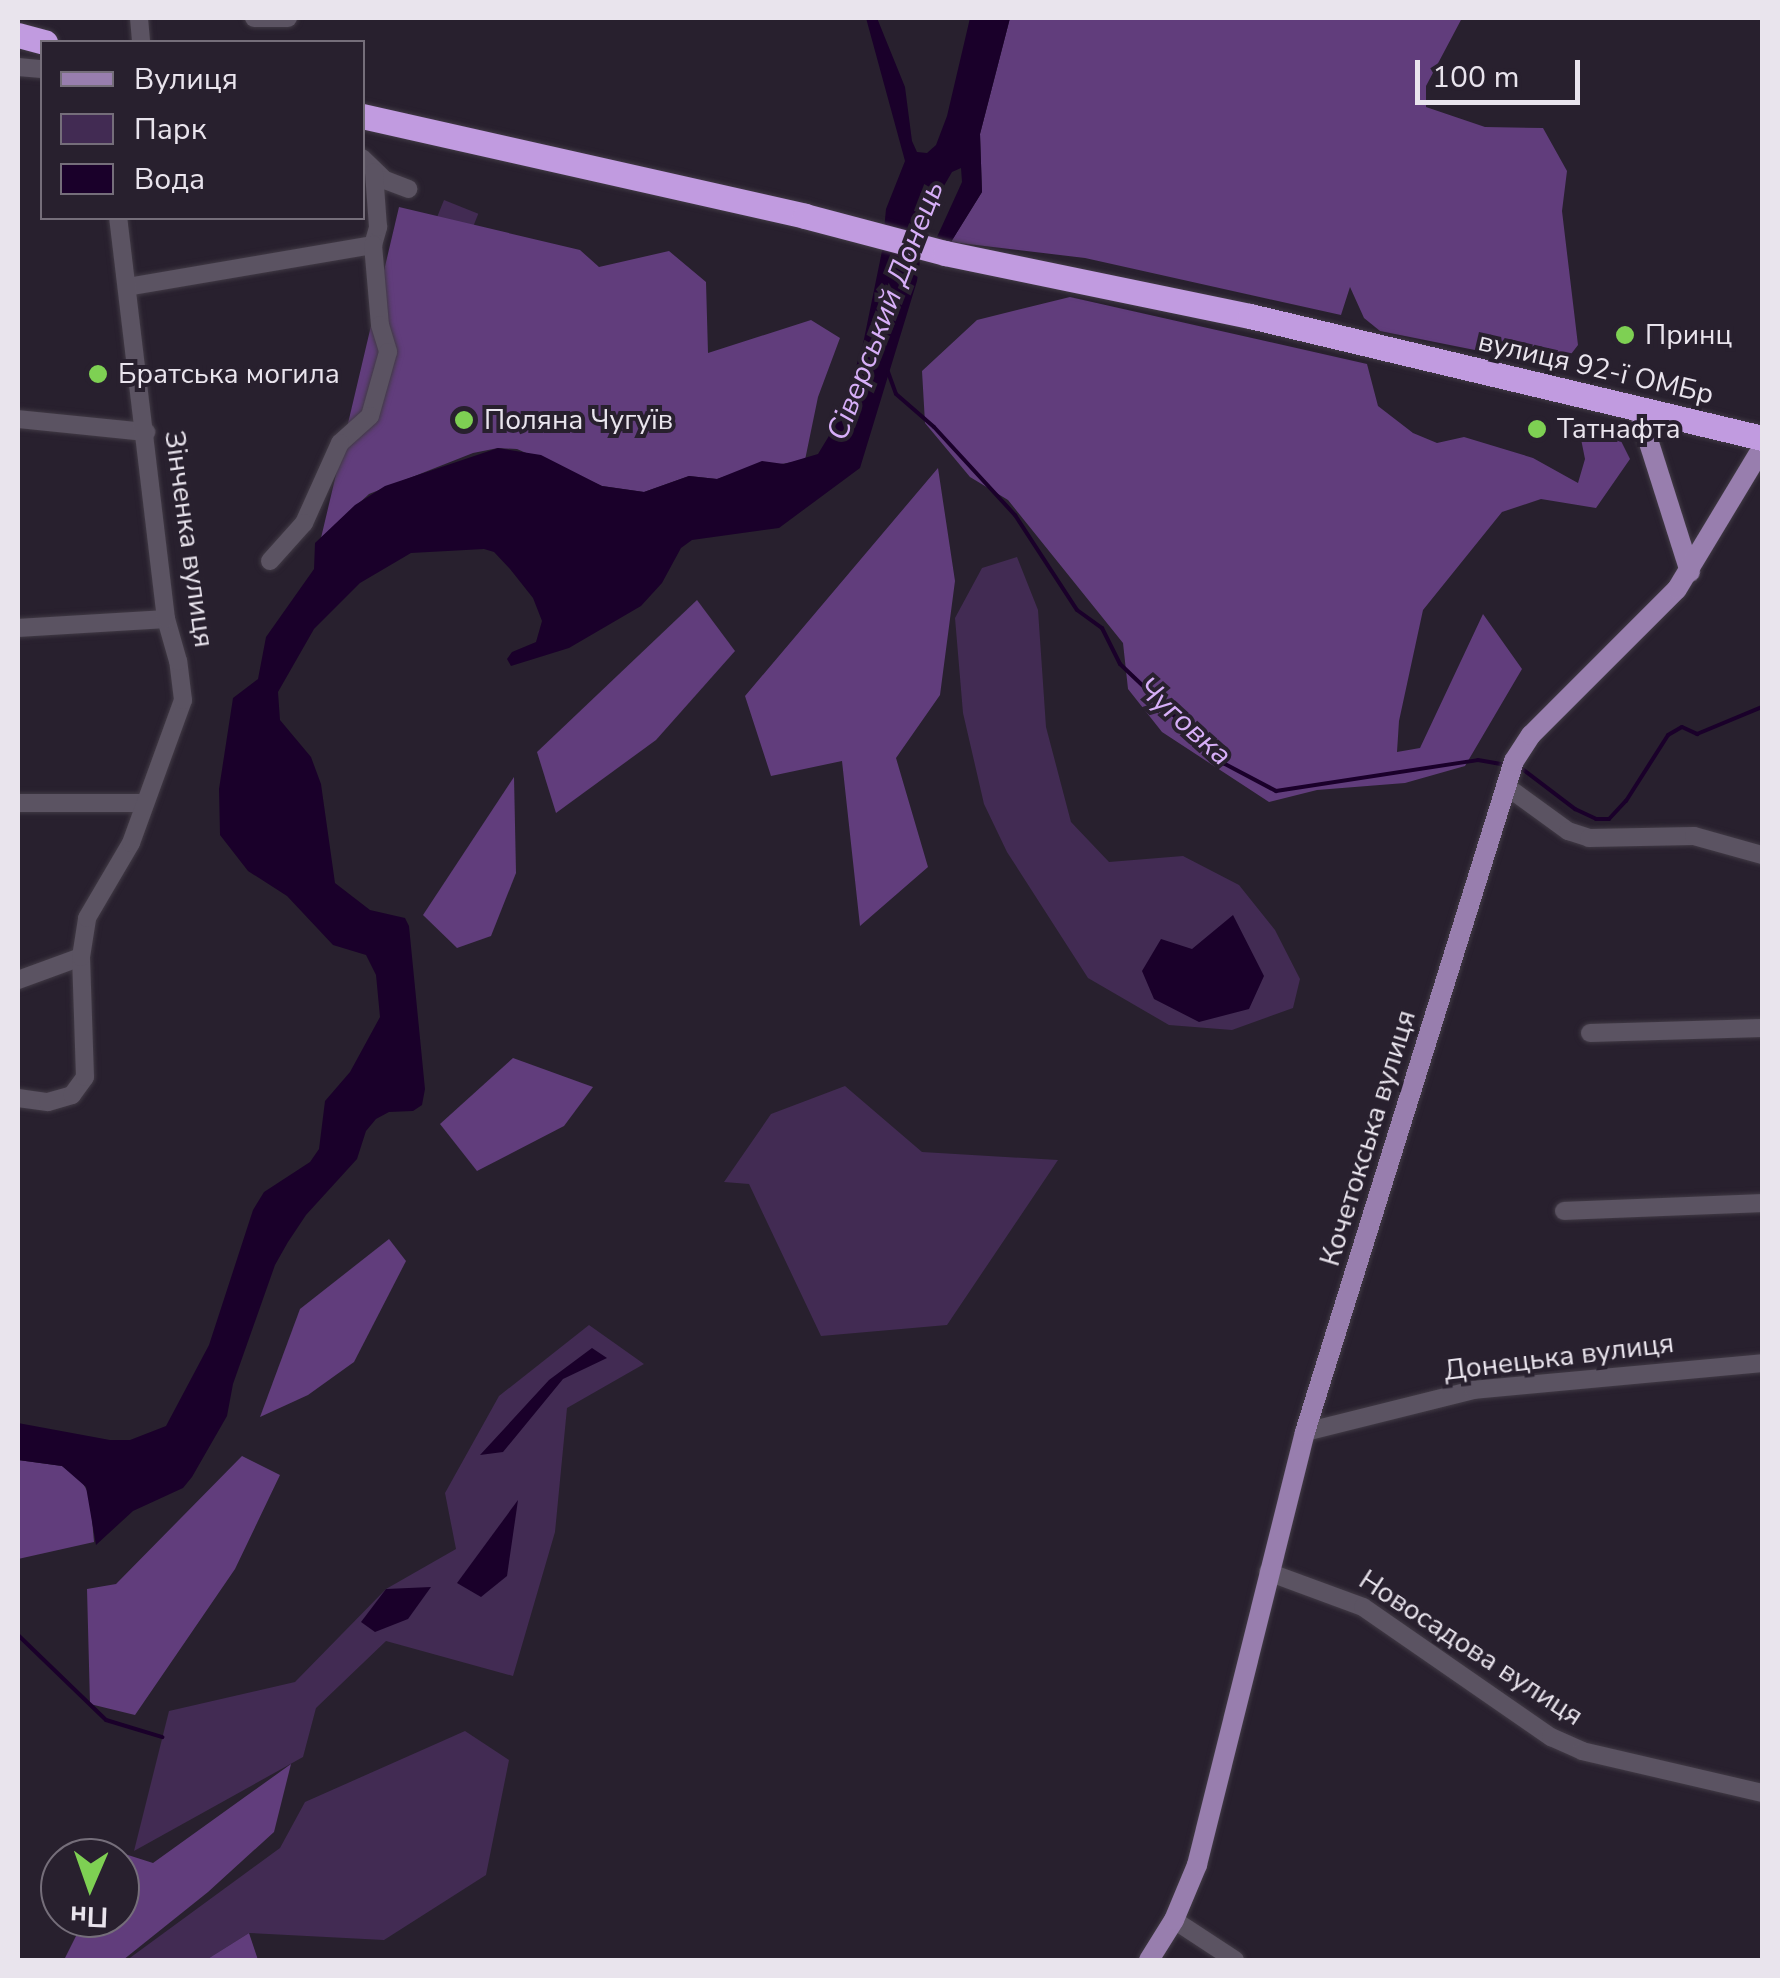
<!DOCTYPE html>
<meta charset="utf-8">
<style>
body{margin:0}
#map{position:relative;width:1780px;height:1978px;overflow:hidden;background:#28202e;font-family:"Nunito Sans",sans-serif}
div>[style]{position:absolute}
.green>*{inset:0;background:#422b53;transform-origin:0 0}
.forest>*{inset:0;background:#613d7c}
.water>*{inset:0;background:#1a002a}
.stream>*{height:4px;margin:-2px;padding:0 2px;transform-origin:2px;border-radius:2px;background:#1a002a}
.roads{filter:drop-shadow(0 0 2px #413a45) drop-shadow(0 0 2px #413a45)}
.minor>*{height:18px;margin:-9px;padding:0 9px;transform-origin:9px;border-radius:9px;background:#5b5362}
.major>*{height:20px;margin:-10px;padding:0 10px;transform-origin:10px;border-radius:10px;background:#987eae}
.highway>*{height:25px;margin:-12.5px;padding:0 12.5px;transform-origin:12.5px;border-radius:12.5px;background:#c19be0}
.dots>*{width:28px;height:28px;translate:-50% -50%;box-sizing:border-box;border:5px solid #28202e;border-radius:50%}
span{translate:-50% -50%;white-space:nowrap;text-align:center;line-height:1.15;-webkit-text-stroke:8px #28202e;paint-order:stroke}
.poi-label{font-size:28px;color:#e9e4ed}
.left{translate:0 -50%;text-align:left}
.street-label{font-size:28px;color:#e9e4ed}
.water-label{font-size:30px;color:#d7aff8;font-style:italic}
.frame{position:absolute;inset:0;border:20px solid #e9e4ed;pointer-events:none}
.legend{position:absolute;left:40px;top:40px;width:325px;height:180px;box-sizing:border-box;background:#28202e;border:2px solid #756e7a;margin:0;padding:12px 18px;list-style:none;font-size:30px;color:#e9e4ed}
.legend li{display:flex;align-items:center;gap:20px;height:50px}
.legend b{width:50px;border:2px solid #756e7a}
.north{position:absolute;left:40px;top:1838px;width:100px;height:100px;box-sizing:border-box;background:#28202e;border:2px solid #756e7a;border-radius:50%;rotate:182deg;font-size:28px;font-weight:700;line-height:40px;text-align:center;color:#e9e4ed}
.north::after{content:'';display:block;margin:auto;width:35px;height:45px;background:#7ed053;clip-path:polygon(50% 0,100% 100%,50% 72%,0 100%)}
.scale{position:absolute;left:1415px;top:60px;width:165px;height:45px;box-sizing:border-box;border:5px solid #e9e4ed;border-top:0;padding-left:12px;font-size:30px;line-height:35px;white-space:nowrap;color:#e9e4ed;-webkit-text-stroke:8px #28202e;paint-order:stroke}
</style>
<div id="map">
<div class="green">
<div style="left:444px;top:200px;width:37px;height:66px;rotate:22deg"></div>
<div style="clip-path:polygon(1017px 557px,1038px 610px,1046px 727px,1071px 822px,1109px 862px,1183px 856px,1239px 885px,1275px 930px,1300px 979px,1293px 1008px,1232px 1030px,1169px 1025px,1088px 978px,1007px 852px,984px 804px,963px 713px,955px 618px,982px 568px)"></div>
<div style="clip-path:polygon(845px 1086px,922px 1152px,1058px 1160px,947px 1325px,821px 1336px,749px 1184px,724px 1182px,771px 1114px)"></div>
<div style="clip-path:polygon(589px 1325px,644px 1364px,567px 1408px,555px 1532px,513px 1676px,386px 1641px,316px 1708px,303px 1757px,134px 1851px,169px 1711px,295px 1682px,386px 1589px,456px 1549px,445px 1493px,499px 1396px)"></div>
<div style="clip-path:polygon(465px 1731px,509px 1760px,486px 1875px,384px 1940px,249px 1933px,206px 1960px,127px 1960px,280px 1848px,305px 1802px)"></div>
</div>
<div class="forest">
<div style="clip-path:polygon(1010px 18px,1462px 18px,1426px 86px,1426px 107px,1485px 127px,1543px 128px,1567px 171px,1562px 211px,1578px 345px,1565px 362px,1530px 361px,1380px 331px,1364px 318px,1350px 287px,1341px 315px,1085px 258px,951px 242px,982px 192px,980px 134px)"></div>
<div style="clip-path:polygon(399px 207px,580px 250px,599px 267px,669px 251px,706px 282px,708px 353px,811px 320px,840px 338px,818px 397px,805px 460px,775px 465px,768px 462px,717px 479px,689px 476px,644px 492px,602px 486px,517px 449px,498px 448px,473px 453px,369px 494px,321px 538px)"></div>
<div style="clip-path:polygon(1070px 297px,1367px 364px,1378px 406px,1413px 433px,1437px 443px,1464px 437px,1533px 458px,1578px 483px,1585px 459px,1580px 434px,1613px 425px,1630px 459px,1596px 508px,1541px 499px,1502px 512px,1423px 610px,1399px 721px,1397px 752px,1420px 748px,1483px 614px,1522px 669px,1465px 766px,1405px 783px,1317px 790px,1269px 802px,1162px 732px,1128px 689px,1123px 643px,1008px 500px,970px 477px,925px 423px,922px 371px,977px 320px)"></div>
<div style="clip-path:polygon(938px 468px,955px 581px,940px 695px,896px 758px,928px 867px,860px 926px,842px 761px,771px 776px,745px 696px)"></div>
<div style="clip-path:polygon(697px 600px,735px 651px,656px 740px,556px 813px,537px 752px)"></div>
<div style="clip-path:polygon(514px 777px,516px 873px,491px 936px,457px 948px,423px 915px)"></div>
<div style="clip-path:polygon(513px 1058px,593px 1087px,564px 1126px,477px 1171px,440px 1124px)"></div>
<div style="clip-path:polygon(389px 1239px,406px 1261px,354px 1362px,308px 1395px,260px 1417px,300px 1309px)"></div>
<div style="clip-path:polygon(242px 1456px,280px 1475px,235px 1569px,135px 1715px,90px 1704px,87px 1589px,116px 1584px)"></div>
<div style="clip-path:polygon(18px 1460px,62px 1466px,81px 1480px,90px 1496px,94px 1542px,18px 1559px)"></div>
<div style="clip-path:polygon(291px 1764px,274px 1832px,208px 1892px,123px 1960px,64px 1960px,85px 1918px,120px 1918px,120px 1858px,104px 1858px,106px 1848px,153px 1863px)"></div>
<div style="clip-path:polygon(249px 1933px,258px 1960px,206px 1960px)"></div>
</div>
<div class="water">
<div style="clip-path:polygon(866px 18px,877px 18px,905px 87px,912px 141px,917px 152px,927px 153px,936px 145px,947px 116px,970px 18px,1010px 18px,980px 134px,982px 192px,951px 242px,937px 237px,962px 182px,961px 168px,952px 172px,941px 191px,925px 228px,917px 281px,860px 468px,779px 528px,692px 540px,681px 548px,662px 583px,641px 606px,569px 648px,511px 666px,507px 659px,512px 652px,536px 642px,542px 621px,533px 598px,510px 569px,494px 552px,484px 549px,411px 553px,360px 583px,314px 629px,278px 692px,280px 720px,311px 757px,321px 784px,335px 883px,370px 910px,405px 918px,409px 926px,425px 1089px,422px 1105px,413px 1111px,389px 1112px,376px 1119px,366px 1131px,357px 1159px,306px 1215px,288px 1242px,275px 1265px,233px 1384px,227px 1416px,192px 1477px,183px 1488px,133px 1511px,96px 1545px,86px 1487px,62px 1466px,18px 1460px,18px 1423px,110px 1440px,130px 1440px,166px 1426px,209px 1345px,253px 1210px,264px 1192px,310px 1162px,319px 1149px,325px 1101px,350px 1072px,380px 1017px,376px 975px,366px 955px,333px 945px,287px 896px,248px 871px,220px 835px,219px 789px,233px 698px,258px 679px,266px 637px,314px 569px,315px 543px,355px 505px,385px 486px,498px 448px,541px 455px,602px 486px,644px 492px,689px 476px,717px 479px,762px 461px,784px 464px,818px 454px,841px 416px,863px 344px,882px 251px,886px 209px,905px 161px)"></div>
<div style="clip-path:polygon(1233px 915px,1264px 976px,1249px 1009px,1199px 1022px,1154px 999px,1142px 971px,1161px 939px,1192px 949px)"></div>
<div style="clip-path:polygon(592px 1348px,607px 1358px,563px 1379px,503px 1452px,480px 1455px,549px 1380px)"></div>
<div style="clip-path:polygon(518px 1500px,507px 1576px,481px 1597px,457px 1583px)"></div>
<div style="clip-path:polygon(431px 1587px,408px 1619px,375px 1632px,361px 1622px,386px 1589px)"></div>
</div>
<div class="stream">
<div style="left:888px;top:372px;width:23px;rotate:70deg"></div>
<div style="left:896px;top:394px;width:50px;rotate:41deg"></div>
<div style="left:934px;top:427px;width:120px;rotate:47.4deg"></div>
<div style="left:1015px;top:515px;width:113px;rotate:56.9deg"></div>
<div style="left:1077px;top:610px;width:31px;rotate:36deg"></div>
<div style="left:1102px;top:628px;width:40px;rotate:63.4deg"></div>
<div style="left:1120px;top:664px;width:145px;rotate:43.6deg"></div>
<div style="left:1225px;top:764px;width:58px;rotate:27.9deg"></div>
<div style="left:1276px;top:791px;width:204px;rotate:-8.7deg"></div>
<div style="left:1478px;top:760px;width:29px;rotate:10deg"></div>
<div style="left:1521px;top:768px;width:68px;rotate:37.2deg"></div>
<div style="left:1575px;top:809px;width:23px;rotate:25deg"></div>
<div style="left:1596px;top:819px;width:13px"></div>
<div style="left:1609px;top:819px;width:25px;rotate:-47deg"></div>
<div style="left:1626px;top:801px;width:78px;rotate:-57.5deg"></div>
<div style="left:1668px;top:735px;width:16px;rotate:-30deg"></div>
<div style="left:1682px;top:727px;width:17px;rotate:25deg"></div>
<div style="left:1697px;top:734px;width:70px;rotate:-22.6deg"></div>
<div style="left:18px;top:1635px;width:122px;rotate:44deg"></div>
<div style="left:106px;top:1720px;width:59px;rotate:16.9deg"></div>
</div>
<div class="roads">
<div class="minor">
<div style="left:139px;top:18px;width:24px;rotate:85deg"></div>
<div style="left:254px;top:18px;width:34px"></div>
<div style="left:18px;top:67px;width:24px;rotate:5deg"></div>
<div style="left:362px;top:158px;width:32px;rotate:44deg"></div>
<div style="left:385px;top:180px;width:25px;rotate:21deg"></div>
<div style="left:373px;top:245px;width:19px;rotate:-74deg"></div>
<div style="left:378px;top:227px;width:55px;rotate:-94.2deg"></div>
<div style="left:127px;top:287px;width:250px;rotate:-9.7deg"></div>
<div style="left:373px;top:245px;width:80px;rotate:85deg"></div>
<div style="left:380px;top:325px;width:28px;rotate:73deg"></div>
<div style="left:388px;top:352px;width:66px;rotate:105.7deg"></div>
<div style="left:370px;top:416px;width:40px;rotate:138deg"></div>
<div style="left:340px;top:443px;width:88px;rotate:114.2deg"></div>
<div style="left:304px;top:523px;width:51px;rotate:131.8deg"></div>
<div style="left:18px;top:419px;width:129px;rotate:5.8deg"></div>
<div style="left:18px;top:628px;width:148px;rotate:-3.5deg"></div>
<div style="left:1506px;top:786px;width:77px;rotate:36deg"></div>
<div style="left:1568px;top:831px;width:22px;rotate:18deg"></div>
<div style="left:1589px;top:838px;width:105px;rotate:-1.1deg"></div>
<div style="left:1694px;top:836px;width:71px;rotate:15.6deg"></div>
<div style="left:18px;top:803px;width:126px"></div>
<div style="left:18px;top:980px;width:67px;rotate:-20.1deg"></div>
<div style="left:1590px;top:1033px;width:172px;rotate:-1.7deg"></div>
<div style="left:18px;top:1098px;width:30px;rotate:8deg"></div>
<div style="left:48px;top:1102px;width:25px;rotate:-16deg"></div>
<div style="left:72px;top:1095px;width:22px;rotate:-54deg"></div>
<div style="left:85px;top:1077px;width:120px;rotate:-91.9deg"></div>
<div style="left:81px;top:957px;width:39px;rotate:-81deg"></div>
<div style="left:87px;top:918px;width:87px;rotate:-59.6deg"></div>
<div style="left:131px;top:843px;width:152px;rotate:-70deg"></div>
<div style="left:183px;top:700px;width:39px;rotate:-97deg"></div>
<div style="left:178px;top:661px;width:44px;rotate:-105.9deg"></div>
<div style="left:166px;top:619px;width:404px;rotate:-96.8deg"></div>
<div style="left:1564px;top:1211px;width:198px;rotate:-2.3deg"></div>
<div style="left:1305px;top:1432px;width:173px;rotate:-14deg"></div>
<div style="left:1473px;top:1390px;width:290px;rotate:-5.3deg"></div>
<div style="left:1268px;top:1572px;width:101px;rotate:20.2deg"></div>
<div style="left:1363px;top:1607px;width:229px;rotate:34.7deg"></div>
<div style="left:1551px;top:1737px;width:34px;rotate:24deg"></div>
<div style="left:1582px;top:1751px;width:185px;rotate:13.1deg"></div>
<div style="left:1174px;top:1920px;width:73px;rotate:33.3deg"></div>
</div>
<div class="major">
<div style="left:1638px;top:408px;width:172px;rotate:72.4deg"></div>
<div style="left:1149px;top:1960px;width:47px;rotate:-58deg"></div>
<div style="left:1174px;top:1920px;width:60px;rotate:-67.3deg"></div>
<div style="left:1197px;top:1865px;width:446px;rotate:-76deg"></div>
<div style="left:1305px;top:1432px;width:703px;rotate:-72.7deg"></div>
<div style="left:1514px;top:761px;width:31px;rotate:-57deg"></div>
<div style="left:1531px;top:735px;width:206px;rotate:-45deg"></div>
<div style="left:1677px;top:589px;width:165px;rotate:-58.9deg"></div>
</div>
<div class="highway">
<div style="left:18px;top:35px;width:28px;rotate:15deg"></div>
<div style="left:362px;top:116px;width:454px;rotate:12.7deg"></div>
<div style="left:805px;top:216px;width:145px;rotate:14.8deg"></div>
<div style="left:945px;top:253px;width:311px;rotate:11.7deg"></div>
<div style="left:1250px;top:316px;width:526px;rotate:13.4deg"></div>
</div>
</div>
<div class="dots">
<div style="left:1625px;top:335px;background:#7ed053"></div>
<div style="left:98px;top:374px;background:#7ed053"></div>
<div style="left:464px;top:420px;background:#7ed053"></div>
<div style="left:1537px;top:429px;background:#7ed053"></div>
</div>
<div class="poi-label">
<span class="left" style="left:1645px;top:335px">Принц</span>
<span class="left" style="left:118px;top:374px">Братська могила</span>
<span class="left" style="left:484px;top:420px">Поляна Чугуїв</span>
<span class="left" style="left:1557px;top:429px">Татнафта</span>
</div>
<div class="street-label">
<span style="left:1596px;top:368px;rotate:13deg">вулиця 92-ї ОМБр</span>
<span style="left:189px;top:539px;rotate:82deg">Зінченка вулиця</span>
<span style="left:1368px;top:1138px;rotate:-73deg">Кочетокська вулиця</span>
<span style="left:1559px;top:1357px;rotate:-7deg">Донецька вулиця</span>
<span style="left:1471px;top:1648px;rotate:33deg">Новосадова вулиця</span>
</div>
<div class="water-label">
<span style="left:886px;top:311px;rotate:-69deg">Сіверський Донець</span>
<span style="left:1184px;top:722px;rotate:42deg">Чуговка</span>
</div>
<div class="frame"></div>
<ul class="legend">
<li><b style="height:12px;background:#987eae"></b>Вулиця</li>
<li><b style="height:28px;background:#422b53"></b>Парк</li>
<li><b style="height:28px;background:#1a002a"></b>Вода</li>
</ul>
<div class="north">Пн</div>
<div class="scale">100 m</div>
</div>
